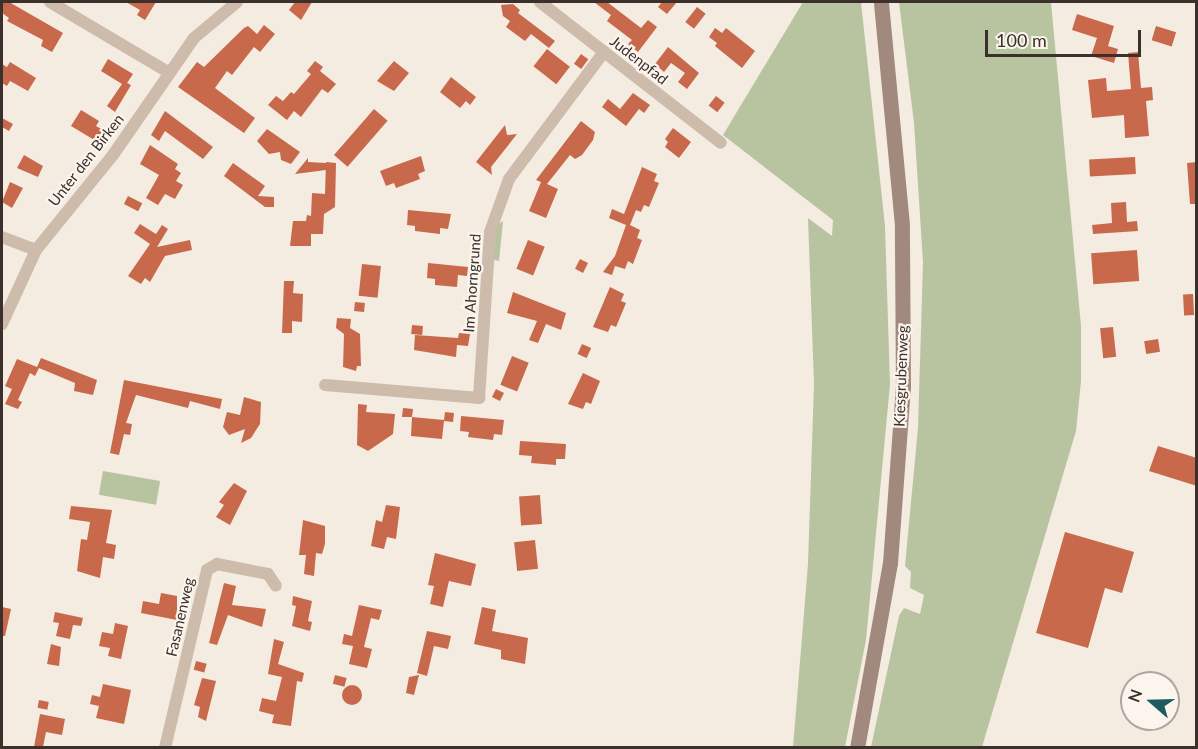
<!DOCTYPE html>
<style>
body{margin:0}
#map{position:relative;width:1198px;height:749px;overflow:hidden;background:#f4ebe1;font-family:Lato,sans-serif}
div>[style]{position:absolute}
.green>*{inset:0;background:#b8c4a0;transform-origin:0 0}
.building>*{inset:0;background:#c8694b;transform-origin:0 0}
.round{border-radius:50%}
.street>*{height:12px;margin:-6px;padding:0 6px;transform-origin:6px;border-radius:6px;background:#cdbbac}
.secondary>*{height:15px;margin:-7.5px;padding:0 7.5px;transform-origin:7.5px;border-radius:7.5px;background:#a18a7d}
span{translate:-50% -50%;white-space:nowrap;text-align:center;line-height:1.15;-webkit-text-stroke:4.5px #fbf5ee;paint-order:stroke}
.street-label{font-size:15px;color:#3b302b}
.frame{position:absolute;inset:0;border:3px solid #3b302b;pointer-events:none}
.north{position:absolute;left:1120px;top:671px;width:60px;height:60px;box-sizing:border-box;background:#fbf5ee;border:2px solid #aea6a0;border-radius:50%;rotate:290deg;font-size:16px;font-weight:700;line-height:24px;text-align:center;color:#3b302b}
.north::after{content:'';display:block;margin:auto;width:21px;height:27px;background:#1f5a5e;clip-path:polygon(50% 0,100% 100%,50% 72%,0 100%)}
.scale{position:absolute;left:985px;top:30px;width:156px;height:27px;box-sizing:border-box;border:3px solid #3b302b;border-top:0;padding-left:8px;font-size:18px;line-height:21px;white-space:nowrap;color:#3b302b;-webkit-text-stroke:4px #fbf5ee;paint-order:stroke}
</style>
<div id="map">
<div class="green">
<div style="clip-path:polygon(803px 2px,861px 2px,885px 226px,890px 384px,866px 640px,845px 747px,793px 747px,808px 564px,814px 384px,808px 218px,832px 236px,833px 220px,723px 135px)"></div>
<div style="clip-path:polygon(899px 2px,1051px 2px,1081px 326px,1081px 381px,1076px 431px,982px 747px,871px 747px,899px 616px,904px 608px,920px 614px,924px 595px,910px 588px,911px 572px,905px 566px,918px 428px,923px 262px,914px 123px)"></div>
<div style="clip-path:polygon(503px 221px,499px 261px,491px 259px,497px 225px)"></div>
<div style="left:103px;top:471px;width:58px;height:24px;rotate:10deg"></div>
</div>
<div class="building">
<div style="clip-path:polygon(2px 2px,9px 2px,63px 33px,52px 52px,41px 46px,43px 40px,7px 21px,9px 18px,2px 13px)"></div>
<div style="clip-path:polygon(126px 2px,156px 2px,145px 20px,137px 15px,140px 10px)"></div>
<div style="clip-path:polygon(295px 2px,312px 2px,301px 20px,289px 10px)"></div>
<div style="clip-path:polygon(594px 2px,607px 2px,641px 28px,648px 20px,657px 27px,638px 52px,628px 44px,632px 40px,607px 21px,611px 15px)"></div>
<div style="clip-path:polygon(662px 2px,677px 2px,667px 14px,658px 7px)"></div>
<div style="clip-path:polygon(513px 4px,520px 10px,518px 13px,555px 41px,549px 48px,531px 34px,525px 41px,506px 27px,510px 21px,503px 16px,501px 5px)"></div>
<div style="left:697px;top:7px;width:11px;height:19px;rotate:38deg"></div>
<div style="clip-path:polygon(1077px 14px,1114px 26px,1108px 46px,1118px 49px,1114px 63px,1091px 56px,1097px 38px,1072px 30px)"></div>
<div style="clip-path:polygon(264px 25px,275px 34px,260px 52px,254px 47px,232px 75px,227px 71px,215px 88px,255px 118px,244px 133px,178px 87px,197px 62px,204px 67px,244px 28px,248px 26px,257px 34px)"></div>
<div style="left:1156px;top:26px;width:21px;height:15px;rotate:17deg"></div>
<div style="clip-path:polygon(715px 28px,722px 33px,726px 28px,755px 51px,742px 68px,715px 46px,717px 43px,709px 37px)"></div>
<div style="clip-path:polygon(668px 47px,699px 73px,687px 89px,678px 82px,685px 73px,671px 63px,664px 72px,655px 64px)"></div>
<div style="left:547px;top:49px;width:29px;height:22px;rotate:38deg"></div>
<div style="clip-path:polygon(1138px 52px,1141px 88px,1152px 87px,1153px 100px,1146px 101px,1149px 136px,1125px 138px,1124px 115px,1092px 118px,1088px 80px,1106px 78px,1107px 91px,1131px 89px,1128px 53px)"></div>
<div style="left:581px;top:54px;width:9px;height:12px;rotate:36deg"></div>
<div style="clip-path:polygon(108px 59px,133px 74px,127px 83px,131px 85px,115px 112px,107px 106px,122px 84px,101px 71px)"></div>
<div style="clip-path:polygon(315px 61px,323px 67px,320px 71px,336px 84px,328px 93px,322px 89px,301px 117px,294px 111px,287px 120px,268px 105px,276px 96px,283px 101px,291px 92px,294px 94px,311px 74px,307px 71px)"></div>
<div style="clip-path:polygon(394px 61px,409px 73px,394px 91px,377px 81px)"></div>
<div style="clip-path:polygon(10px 62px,36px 78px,28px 91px,10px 81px,7px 86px,2px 83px,2px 64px,7px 67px)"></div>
<div style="clip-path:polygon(451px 77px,476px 97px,470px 105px,466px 101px,460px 108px,440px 92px)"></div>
<div style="clip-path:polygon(633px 93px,650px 105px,644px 113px,639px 109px,626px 126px,602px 107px,608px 99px,620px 109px)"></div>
<div style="left:716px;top:96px;width:11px;height:12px;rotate:38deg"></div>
<div style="left:374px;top:109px;width:18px;height:61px;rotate:41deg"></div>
<div style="clip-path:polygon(81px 110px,99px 121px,96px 126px,103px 130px,96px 141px,71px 126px)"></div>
<div style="clip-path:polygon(165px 111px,213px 147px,203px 159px,165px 131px,159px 141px,151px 135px)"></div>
<div style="clip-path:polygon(2px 118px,13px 124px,9px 131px,2px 127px)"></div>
<div style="clip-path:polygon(581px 121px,595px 132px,593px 140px,582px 155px,575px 159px,570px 155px,547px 184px,558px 189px,546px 218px,529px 211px,541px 182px,536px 180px)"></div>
<div style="clip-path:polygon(505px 125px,507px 135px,517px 134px,491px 167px,492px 175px,476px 162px)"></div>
<div style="clip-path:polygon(673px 128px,691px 142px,679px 158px,665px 147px,668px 142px,665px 139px)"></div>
<div style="clip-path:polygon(267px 129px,300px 152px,291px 164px,281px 160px,280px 152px,269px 154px,257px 141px)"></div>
<div style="clip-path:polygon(150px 145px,178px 164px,175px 169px,181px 173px,176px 181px,183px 185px,175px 199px,165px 194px,158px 205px,146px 198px,159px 175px,140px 164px)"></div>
<div style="clip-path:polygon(24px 155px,43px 166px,38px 177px,17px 168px)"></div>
<div style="clip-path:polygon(421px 156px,425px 171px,418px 174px,420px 179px,396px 188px,394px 183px,386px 186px,380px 171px)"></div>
<div style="left:1135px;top:157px;width:17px;height:46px;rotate:87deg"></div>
<div style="clip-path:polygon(308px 158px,308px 162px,326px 163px,326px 170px,295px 174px)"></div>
<div style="clip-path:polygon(326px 162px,336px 163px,335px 207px,324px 214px,323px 234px,311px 234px,311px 246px,290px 246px,293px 221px,306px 221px,307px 215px,311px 216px,312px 193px,325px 194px)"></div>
<div style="clip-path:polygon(1197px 162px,1197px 204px,1190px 204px,1187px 163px)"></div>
<div style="clip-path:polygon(233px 163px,265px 186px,258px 196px,274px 197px,274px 207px,265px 207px,224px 176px)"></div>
<div style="clip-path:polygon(642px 167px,657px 174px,654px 181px,659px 183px,649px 207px,644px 205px,641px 212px,636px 210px,630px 225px,640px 230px,637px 238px,642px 240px,633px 264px,628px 261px,625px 269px,615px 266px,612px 275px,603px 272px,615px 256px,626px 225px,609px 218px,612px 209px,624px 214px)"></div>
<div style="clip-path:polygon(10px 182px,23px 188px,12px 208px,2px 202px)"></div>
<div style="left:128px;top:196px;width:16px;height:9px;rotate:27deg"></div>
<div style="clip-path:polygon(1126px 202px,1127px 222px,1137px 221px,1138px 231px,1093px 234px,1092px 225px,1112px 223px,1111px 203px)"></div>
<div style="clip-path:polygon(408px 210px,451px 214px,448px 229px,440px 228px,440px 234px,415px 231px,415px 226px,407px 225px)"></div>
<div style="clip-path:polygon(140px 224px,156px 234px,162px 225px,168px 229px,157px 247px,190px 240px,192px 250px,165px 256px,150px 282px,145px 278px,141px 284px,128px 276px,150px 244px,134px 233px)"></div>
<div style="left:528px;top:240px;width:18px;height:31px;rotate:22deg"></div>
<div style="left:1137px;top:250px;width:31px;height:46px;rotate:86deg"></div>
<div style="left:580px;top:259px;width:9px;height:11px;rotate:27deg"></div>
<div style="clip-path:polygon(428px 263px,468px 267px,467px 276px,458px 275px,457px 287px,435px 285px,435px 279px,427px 278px)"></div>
<div style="left:362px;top:264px;width:19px;height:32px;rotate:6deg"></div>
<div style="clip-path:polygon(284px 281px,294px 281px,293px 293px,303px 294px,302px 322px,292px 321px,292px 333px,282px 333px)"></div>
<div style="clip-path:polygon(610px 287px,624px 294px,621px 301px,626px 303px,616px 327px,611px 325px,608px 332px,593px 327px)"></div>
<div style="clip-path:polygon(513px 292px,566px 313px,561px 330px,546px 324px,538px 343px,529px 340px,537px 321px,507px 313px)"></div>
<div style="left:1193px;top:294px;width:21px;height:10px;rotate:87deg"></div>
<div style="left:355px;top:302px;width:10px;height:9px;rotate:6deg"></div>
<div style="clip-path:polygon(337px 318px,351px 319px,350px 328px,360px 334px,361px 366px,357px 366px,356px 371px,343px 367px,344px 334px,336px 328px)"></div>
<div style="left:412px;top:325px;width:11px;height:9px;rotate:5deg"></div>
<div style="left:1113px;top:327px;width:30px;height:13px;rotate:84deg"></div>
<div style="clip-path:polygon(459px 333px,470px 334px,468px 346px,457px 345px,456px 357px,414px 350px,415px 335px,458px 338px)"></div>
<div style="left:1158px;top:339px;width:13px;height:14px;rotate:81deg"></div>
<div style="left:582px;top:344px;width:10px;height:11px;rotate:24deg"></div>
<div style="left:512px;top:356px;width:18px;height:31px;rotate:22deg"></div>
<div style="clip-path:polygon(41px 358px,97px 380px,93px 395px,74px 391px,75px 383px,39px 368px,35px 376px,30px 373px,18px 400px,22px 402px,18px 409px,5px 404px,12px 389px,5px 386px,17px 359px,37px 367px)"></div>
<div style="clip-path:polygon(583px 373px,600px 381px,591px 404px,586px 402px,583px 409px,568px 404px)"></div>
<div style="clip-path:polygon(124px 380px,222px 399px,220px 409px,190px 401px,188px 408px,136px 395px,126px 423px,132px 424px,130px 435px,124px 434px,119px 455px,110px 453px)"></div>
<div style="left:496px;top:389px;width:9px;height:9px;rotate:27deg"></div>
<div style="clip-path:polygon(244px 397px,261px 402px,260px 424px,251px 438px,241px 443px,245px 429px,229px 435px,223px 427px,227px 412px,240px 415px)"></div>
<div style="clip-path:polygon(358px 404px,367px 405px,366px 412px,395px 414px,393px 434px,368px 451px,357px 445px)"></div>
<div style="clip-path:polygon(403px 408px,413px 409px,412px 417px,444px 420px,445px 412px,454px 413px,453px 422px,444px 421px,442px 439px,411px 436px,412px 417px,402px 417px)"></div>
<div style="clip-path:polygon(461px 416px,504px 420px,502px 435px,494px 434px,493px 440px,468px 437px,469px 432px,460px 431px)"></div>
<div style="clip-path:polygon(520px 441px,566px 444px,565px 459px,556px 459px,556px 465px,531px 463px,532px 456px,519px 455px)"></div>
<div style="clip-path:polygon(1158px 446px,1197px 458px,1197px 486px,1149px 471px)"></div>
<div style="clip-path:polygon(234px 483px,247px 491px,230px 525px,216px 517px,224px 505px,219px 502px)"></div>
<div style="left:540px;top:495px;width:29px;height:21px;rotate:86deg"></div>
<div style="clip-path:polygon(386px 505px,400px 507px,396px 539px,387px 537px,384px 549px,371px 546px,376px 520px,382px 522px)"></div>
<div style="clip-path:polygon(71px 506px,112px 510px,106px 543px,116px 545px,114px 559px,103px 557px,100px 578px,77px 571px,81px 539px,87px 540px,90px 522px,69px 519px)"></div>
<div style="clip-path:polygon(303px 520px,325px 526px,325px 544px,322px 554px,316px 553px,314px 576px,304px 574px,306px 555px,299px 555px)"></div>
<div style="clip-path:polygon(1065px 532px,1134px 552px,1122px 593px,1105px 588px,1088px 648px,1036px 633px)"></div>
<div style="left:535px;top:540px;width:29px;height:21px;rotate:84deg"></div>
<div style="clip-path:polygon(435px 553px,476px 564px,471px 586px,449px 581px,443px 607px,430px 604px,434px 586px,428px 585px)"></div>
<div style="clip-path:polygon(224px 583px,236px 586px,232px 605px,266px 609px,262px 627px,228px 615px,217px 645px,209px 643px)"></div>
<div style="clip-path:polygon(161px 593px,177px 596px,177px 620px,141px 613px,143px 601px,159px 604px)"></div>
<div style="clip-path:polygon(293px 596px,312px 601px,308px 621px,312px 622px,310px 631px,292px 626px,296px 606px,292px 605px)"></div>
<div style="clip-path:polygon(359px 605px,382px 610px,379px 620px,371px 618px,364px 647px,372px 649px,367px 668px,349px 664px,353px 646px,342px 644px,344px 634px,352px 636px)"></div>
<div style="clip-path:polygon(2px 607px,11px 609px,5px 636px,2px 636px)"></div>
<div style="clip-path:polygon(482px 607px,496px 610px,492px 631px,528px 638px,525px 664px,501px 659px,501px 650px,474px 644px)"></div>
<div style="clip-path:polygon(55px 612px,83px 618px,81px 626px,73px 625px,70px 639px,56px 636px,59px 623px,53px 622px)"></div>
<div style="clip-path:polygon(115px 623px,128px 626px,121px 659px,108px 656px,110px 648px,99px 646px,102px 632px,113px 634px)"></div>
<div style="clip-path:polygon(427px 631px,451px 636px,448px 649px,434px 646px,427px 676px,417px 673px)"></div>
<div style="clip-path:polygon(274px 639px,284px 642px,278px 664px,304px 673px,302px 682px,297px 681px,291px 726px,272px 723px,274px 715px,259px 711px,262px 698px,276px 701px,282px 677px,268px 674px)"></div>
<div style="clip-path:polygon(51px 644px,61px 647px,59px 666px,47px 664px)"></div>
<div style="left:196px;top:661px;width:11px;height:9px;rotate:15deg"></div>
<div style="left:335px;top:675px;width:12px;height:9px;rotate:14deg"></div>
<div style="clip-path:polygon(419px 675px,414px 695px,406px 693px,409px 677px)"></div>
<div style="clip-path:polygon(202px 678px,216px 681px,206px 721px,198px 717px,200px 707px,194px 705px)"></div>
<div style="clip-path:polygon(103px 684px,131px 690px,124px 724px,96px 718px,99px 706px,90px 704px,92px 695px,100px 697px)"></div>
<div class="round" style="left:342px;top:685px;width:20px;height:20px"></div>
<div style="left:39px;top:700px;width:10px;height:8px;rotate:11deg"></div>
<div style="clip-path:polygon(40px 714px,65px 719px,62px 735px,46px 732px,43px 747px,34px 747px)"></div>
</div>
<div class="street">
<div style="left:50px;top:2px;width:137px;rotate:30.7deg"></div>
<div style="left:540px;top:2px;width:229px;rotate:37.9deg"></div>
<div style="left:2px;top:237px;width:36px;rotate:21deg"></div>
<div style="left:2px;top:324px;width:81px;rotate:-65.3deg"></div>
<div style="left:36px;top:250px;width:122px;rotate:-51deg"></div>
<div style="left:113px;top:155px;width:142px;rotate:-55.3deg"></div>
<div style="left:194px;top:38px;width:56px;rotate:-39.9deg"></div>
<div style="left:325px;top:385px;width:155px;rotate:4.8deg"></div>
<div style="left:479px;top:398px;width:166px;rotate:-86.2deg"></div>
<div style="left:490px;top:232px;width:56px;rotate:-70.3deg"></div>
<div style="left:509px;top:179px;width:159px;rotate:-53.2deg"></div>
<div style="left:165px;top:748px;width:183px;rotate:-76.7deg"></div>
<div style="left:207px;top:570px;width:12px;rotate:-31deg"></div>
<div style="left:217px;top:564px;width:52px;rotate:11.1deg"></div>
<div style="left:268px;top:574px;width:14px;rotate:56deg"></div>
</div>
<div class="secondary">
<div style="left:857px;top:748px;width:188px;rotate:-79.9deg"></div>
<div style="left:890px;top:563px;width:176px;rotate:-85.8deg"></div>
<div style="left:903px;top:387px;width:162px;rotate:-90.4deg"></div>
<div style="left:902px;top:225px;width:224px;rotate:-95.4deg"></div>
</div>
<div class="street-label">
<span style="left:639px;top:60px;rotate:38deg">Judenpfad</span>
<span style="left:86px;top:160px;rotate:-52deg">Unter den Birken</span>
<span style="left:472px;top:283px;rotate:-86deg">Im Ahorngrund</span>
<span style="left:901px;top:376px;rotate:-88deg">Kiesgrubenweg</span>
<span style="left:180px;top:617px;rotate:-77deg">Fasanenweg</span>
</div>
<div class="frame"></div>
<div class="north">N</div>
<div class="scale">100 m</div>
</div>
